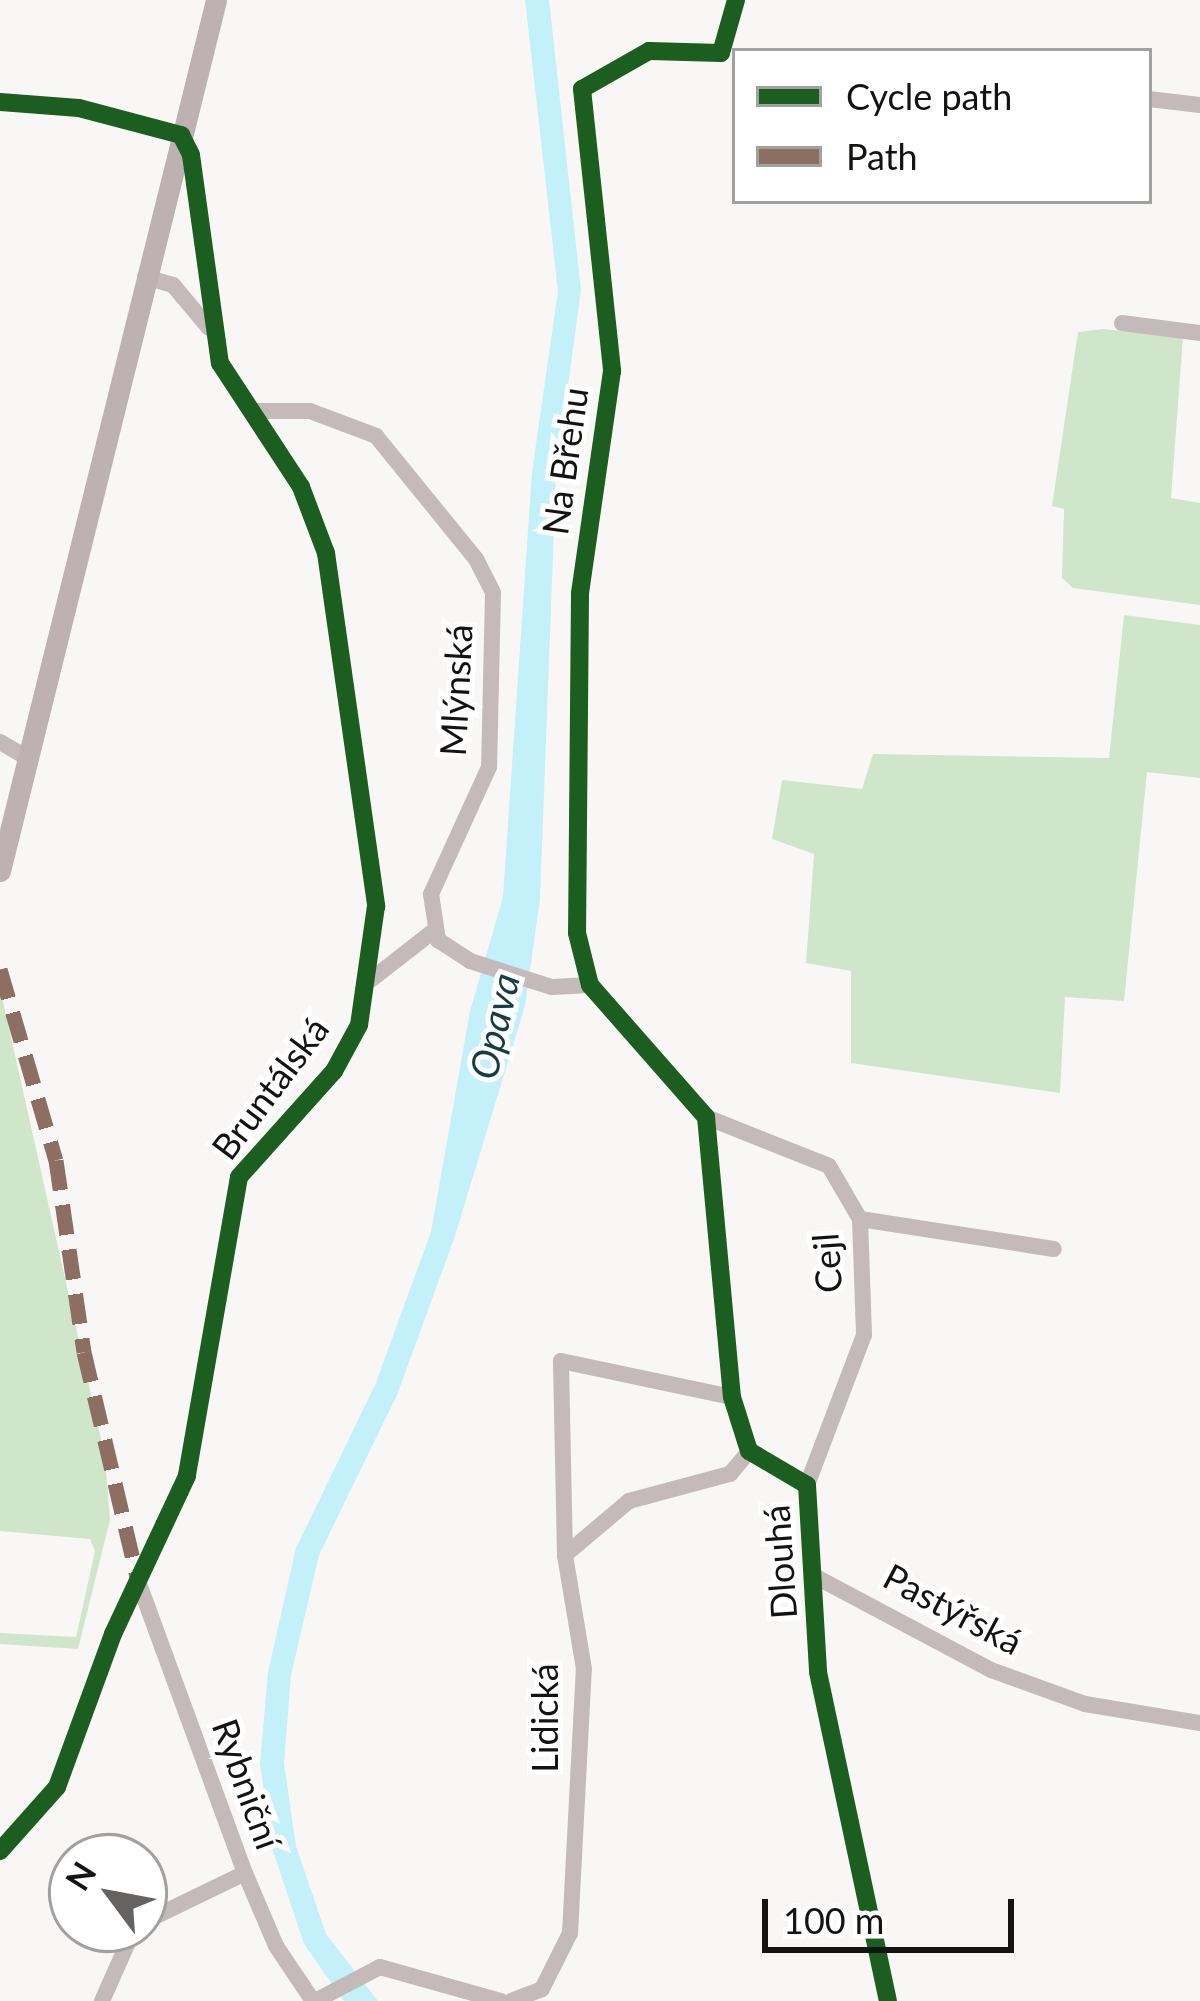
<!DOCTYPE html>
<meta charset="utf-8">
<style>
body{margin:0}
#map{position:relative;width:1200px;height:2001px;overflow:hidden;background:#f9f7f6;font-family:Lato,sans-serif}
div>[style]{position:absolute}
.green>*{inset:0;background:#cfe6cb}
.water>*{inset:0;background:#c4f0fa}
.minor>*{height:16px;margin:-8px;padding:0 8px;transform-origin:8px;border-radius:8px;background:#c4baba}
.major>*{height:21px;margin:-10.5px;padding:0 10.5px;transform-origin:10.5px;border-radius:10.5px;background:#bdb1b2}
.quiet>*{height:15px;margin-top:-7.5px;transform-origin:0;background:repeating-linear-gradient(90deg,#8d6e63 0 30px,transparent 0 45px)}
.cycleway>*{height:18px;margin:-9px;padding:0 9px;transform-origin:9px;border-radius:9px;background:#1b5e20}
span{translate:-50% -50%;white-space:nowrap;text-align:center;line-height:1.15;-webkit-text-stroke:10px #fff;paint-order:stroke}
.street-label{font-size:36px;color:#131312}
.water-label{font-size:39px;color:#163d45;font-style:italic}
.legend{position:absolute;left:732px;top:48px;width:420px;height:156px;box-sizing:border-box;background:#fff;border:3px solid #a1a1a0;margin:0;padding:15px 21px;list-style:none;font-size:36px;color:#131312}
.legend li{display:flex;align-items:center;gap:24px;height:60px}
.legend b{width:60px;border:3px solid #a1a1a0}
.north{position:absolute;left:48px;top:1833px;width:120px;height:120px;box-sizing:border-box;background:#fff;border:3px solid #a1a1a0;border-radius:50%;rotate:302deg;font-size:33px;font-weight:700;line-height:48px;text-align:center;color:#131312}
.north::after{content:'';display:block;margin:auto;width:42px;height:54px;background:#646362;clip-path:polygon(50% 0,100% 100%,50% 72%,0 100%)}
.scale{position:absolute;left:762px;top:1899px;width:252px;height:54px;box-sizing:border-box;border:6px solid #131312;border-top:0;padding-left:15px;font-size:36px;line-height:42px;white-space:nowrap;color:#131312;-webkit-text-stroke:9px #fff;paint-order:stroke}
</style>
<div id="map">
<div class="green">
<div style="clip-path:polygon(1102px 329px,1183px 337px,1171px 498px,1200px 503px,1200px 605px,1073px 588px,1062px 578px,1064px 509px,1052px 506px,1078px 332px)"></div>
<div style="clip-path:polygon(1124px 615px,1200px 625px,1200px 778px,1147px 772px,1124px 1001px,1065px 997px,1060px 1093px,851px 1063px,851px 971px,806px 963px,814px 854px,772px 839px,782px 780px,862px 789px,873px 754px,1109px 758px)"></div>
<div style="clip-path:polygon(0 988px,105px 1457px,110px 1520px,78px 1649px,0 1644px,0 1633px,76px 1637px,95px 1551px,90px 1539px,0 1531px)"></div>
</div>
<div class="water">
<div style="clip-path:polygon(525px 0,549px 0,581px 290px,556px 475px,540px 899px,525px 1006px,454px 1239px,397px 1395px,319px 1555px,291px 1675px,284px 1763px,296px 1846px,326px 1934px,378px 2001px,344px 2001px,304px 1944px,273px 1851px,260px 1764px,268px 1672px,296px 1548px,375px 1385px,431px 1232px,470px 1011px,503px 897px,532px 472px,558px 291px)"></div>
</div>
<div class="minor">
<div style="left:736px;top:0;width:55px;rotate:105.8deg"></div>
<div style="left:721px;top:53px;width:72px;rotate:-178.4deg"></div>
<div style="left:649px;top:51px;width:77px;rotate:150.4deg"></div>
<div style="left:582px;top:89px;width:284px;rotate:83.9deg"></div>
<div style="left:612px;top:371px;width:225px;rotate:98.2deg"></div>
<div style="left:580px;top:594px;width:339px;rotate:90.5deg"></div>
<div style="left:577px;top:933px;width:54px;rotate:76deg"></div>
<div style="left:590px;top:985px;width:176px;rotate:48.7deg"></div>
<div style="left:706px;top:1117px;width:281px;rotate:84.7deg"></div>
<div style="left:732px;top:1397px;width:57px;rotate:72.5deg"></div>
<div style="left:749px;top:1451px;width:67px;rotate:30.4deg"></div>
<div style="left:807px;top:1485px;width:187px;rotate:86.6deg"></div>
<div style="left:818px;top:1672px;width:336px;rotate:78deg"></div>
<div style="left:1149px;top:99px;width:51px;rotate:6.7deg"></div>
<div style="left:0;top:102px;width:79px;rotate:4.3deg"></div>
<div style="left:79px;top:108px;width:106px;rotate:14.8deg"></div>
<div style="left:181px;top:135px;width:22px;rotate:63deg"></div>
<div style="left:191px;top:155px;width:210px;rotate:82.1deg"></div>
<div style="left:220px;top:363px;width:148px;rotate:56.8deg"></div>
<div style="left:301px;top:487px;width:71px;rotate:69.3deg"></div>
<div style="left:326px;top:553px;width:357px;rotate:81.9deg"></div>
<div style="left:376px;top:906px;width:120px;rotate:98.1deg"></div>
<div style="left:359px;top:1025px;width:52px;rotate:118.5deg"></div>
<div style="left:334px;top:1071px;width:142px;rotate:131.9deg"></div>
<div style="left:239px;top:1177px;width:303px;rotate:99.9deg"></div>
<div style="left:187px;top:1476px;width:174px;rotate:115.1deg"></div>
<div style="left:113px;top:1634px;width:163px;rotate:110.1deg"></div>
<div style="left:57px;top:1787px;width:86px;rotate:131.7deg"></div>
<div style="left:145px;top:277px;width:29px;rotate:16deg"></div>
<div style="left:173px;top:285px;width:56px;rotate:50.1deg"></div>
<div style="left:1122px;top:323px;width:79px;rotate:7.3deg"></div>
<div style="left:254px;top:411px;width:56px"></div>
<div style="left:310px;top:411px;width:71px;rotate:20.7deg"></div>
<div style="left:376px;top:436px;width:159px;rotate:50.9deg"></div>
<div style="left:476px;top:559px;width:38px;rotate:63deg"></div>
<div style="left:493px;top:593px;width:174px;rotate:91.3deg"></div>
<div style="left:489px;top:767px;width:140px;rotate:114.5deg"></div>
<div style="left:431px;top:894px;width:47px;rotate:81.3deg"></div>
<div style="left:438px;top:940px;width:38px;rotate:33deg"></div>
<div style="left:470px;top:961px;width:86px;rotate:17.6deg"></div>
<div style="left:552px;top:987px;width:38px;rotate:-3deg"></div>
<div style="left:0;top:742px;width:30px;rotate:30deg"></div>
<div style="left:372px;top:979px;width:81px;rotate:-38deg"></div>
<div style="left:706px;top:1117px;width:132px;rotate:21.7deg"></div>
<div style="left:829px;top:1166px;width:61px;rotate:59.7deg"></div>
<div style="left:860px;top:1219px;width:116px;rotate:88deg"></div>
<div style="left:864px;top:1335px;width:160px;rotate:110.8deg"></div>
<div style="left:860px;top:1219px;width:196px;rotate:8.8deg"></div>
<div style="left:565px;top:1555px;width:194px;rotate:-91.2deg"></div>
<div style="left:561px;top:1361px;width:175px;rotate:11.9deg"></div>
<div style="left:818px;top:1578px;width:196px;rotate:28deg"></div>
<div style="left:991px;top:1670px;width:100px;rotate:19.9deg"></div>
<div style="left:1085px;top:1704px;width:117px;rotate:9.4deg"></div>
<div style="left:138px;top:1581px;width:311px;rotate:69.9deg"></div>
<div style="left:245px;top:1873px;width:79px;rotate:67deg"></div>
<div style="left:276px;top:1946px;width:66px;rotate:56.1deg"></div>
<div style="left:144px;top:1922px;width:112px;rotate:-25.9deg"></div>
<div style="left:102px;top:2001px;width:79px;rotate:-66deg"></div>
<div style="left:315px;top:2001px;width:73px;rotate:-27.6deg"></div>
<div style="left:380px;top:1967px;width:126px;rotate:15.7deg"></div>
<div style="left:511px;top:2001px;width:33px;rotate:-21deg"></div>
<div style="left:542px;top:1989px;width:63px;rotate:-63.4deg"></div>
<div style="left:570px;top:1933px;width:264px;rotate:-87deg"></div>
<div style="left:584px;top:1669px;width:116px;rotate:-99.5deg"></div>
<div style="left:565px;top:1555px;width:84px;rotate:-40.2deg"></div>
<div style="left:629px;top:1501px;width:105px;rotate:-15deg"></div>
<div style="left:730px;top:1474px;width:30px;rotate:-50deg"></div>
</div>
<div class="major">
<div style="left:0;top:871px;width:897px;rotate:-76.07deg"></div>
</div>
<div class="quiet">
<div style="left:0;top:969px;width:199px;rotate:73.7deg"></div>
<div style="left:56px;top:1160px;width:194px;rotate:81.7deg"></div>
<div style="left:84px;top:1352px;width:235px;rotate:76.7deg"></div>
</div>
<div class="cycleway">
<div style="left:736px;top:0;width:55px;rotate:105.8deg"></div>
<div style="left:721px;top:53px;width:72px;rotate:-178.4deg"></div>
<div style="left:649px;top:51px;width:77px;rotate:150.4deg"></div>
<div style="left:582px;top:89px;width:284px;rotate:83.9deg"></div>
<div style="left:612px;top:371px;width:225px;rotate:98.2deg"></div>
<div style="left:580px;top:594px;width:339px;rotate:90.5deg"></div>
<div style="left:577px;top:933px;width:54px;rotate:76deg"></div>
<div style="left:590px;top:985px;width:176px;rotate:48.7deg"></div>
<div style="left:706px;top:1117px;width:281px;rotate:84.7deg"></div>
<div style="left:732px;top:1397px;width:57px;rotate:72.5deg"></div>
<div style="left:749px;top:1451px;width:67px;rotate:30.4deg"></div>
<div style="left:807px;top:1485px;width:187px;rotate:86.6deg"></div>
<div style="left:818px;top:1672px;width:336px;rotate:78deg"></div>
<div style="left:0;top:102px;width:79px;rotate:4.3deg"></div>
<div style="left:79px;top:108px;width:106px;rotate:14.8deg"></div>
<div style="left:181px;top:135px;width:22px;rotate:63deg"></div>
<div style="left:191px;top:155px;width:210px;rotate:82.1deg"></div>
<div style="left:220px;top:363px;width:148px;rotate:56.8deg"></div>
<div style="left:301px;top:487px;width:71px;rotate:69.3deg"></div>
<div style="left:326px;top:553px;width:357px;rotate:81.9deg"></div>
<div style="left:376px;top:906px;width:120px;rotate:98.1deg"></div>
<div style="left:359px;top:1025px;width:52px;rotate:118.5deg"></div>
<div style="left:334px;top:1071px;width:142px;rotate:131.9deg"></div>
<div style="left:239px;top:1177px;width:303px;rotate:99.9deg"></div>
<div style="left:187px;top:1476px;width:174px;rotate:115.1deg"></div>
<div style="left:113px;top:1634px;width:163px;rotate:110.1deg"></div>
<div style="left:57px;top:1787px;width:86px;rotate:131.7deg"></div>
</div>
<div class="street-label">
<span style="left:565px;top:461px;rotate:-82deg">Na Břehu</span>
<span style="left:456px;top:690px;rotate:-87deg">Mlýnská</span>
<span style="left:270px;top:1088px;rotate:-53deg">Bruntálská</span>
<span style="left:827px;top:1263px;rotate:-94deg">Cejl</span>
<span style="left:780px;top:1562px;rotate:-94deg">Dlouhá</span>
<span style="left:953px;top:1609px;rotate:28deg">Pastýřská</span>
<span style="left:545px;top:1718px;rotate:-90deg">Lidická</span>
<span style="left:247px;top:1784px;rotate:70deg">Rybniční</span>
</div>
<div class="water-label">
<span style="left:494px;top:1026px;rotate:-77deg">Opava</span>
</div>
<ul class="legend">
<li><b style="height:15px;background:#1b5e20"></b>Cycle path</li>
<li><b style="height:15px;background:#8d6e63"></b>Path</li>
</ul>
<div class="north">N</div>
<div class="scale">100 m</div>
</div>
